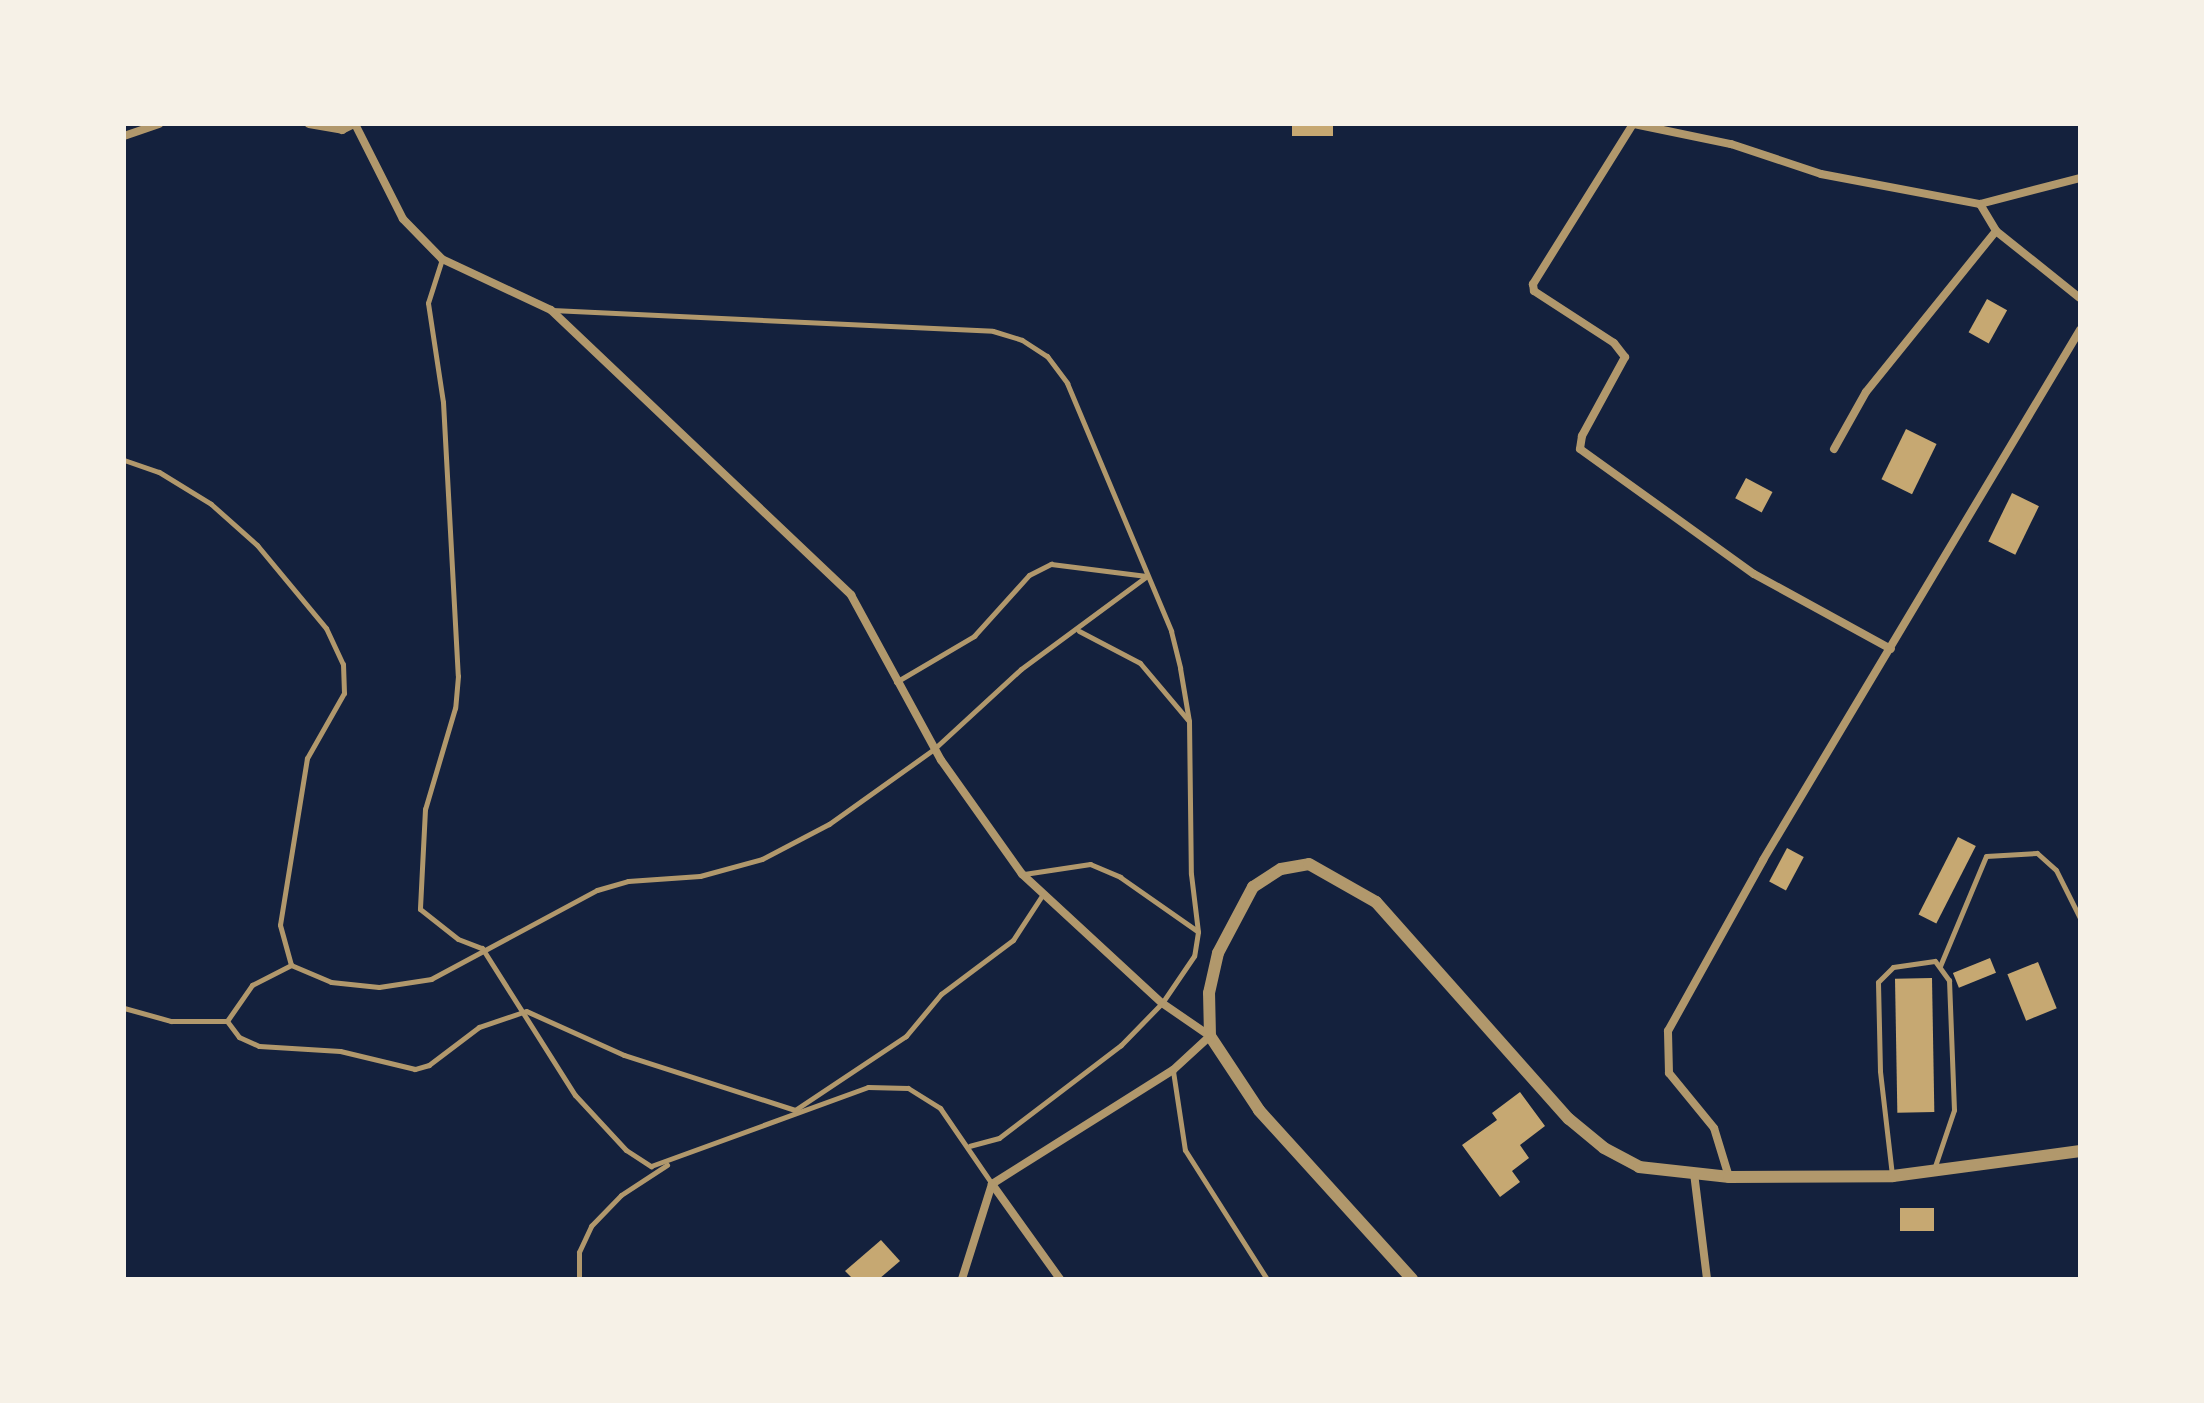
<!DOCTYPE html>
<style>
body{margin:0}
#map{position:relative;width:2204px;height:1403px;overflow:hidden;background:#14213d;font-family:Commissioner,sans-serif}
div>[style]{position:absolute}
.building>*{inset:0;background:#c6a872;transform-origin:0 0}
.service>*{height:5px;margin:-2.5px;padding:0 2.5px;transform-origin:2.5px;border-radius:2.5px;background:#b1986c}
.minor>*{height:8px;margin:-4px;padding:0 4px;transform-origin:4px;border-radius:4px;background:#b1986c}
.tertiary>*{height:12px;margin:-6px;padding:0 6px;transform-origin:6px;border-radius:6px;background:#b1986c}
span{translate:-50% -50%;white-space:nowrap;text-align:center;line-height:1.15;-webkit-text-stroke:8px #f6f1e7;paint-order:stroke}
.frame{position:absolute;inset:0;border:126px solid #f6f1e7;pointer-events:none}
</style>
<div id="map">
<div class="building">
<div style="left:1292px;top:124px;width:41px;height:12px"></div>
<div style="left:1987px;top:299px;width:23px;height:38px;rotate:29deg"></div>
<div style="left:1906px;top:429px;width:34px;height:56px;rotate:26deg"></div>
<div style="left:1746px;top:478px;width:30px;height:23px;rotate:28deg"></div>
<div style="left:2012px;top:493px;width:30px;height:54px;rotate:26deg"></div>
<div style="left:1958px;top:837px;width:20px;height:87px;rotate:27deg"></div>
<div style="left:1787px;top:848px;width:19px;height:38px;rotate:28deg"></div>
<div style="left:1990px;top:958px;width:16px;height:40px;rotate:68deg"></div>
<div style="left:2038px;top:962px;width:50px;height:33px;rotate:68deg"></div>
<div style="left:1932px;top:978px;width:134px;height:37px;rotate:89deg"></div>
<div style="clip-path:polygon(1520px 1092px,1545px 1126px,1520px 1145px,1529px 1158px,1512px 1171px,1520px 1182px,1500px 1197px,1462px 1145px,1497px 1120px,1492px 1113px)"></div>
<div style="left:1900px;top:1208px;width:34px;height:23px"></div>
<div style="clip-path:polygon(881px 1240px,900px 1261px,879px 1279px,853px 1279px,845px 1271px)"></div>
</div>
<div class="service">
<div style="left:442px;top:259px;width:46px;rotate:107.7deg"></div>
<div style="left:428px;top:303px;width:100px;rotate:81.4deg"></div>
<div style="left:443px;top:402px;width:274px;rotate:86.9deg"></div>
<div style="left:458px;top:676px;width:32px;rotate:95deg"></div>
<div style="left:455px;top:708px;width:105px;rotate:106.5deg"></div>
<div style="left:425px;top:809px;width:100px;rotate:92.9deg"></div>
<div style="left:420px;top:909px;width:48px;rotate:38.3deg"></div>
<div style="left:458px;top:939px;width:26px;rotate:21deg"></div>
<div style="left:482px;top:948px;width:174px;rotate:57.7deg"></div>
<div style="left:575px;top:1095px;width:75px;rotate:47.2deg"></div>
<div style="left:626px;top:1150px;width:30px;rotate:33deg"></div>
<div style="left:651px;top:1166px;width:231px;rotate:-20deg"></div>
<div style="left:868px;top:1087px;width:40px;rotate:1.4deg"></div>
<div style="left:908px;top:1088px;width:38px;rotate:32deg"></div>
<div style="left:940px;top:1108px;width:92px;rotate:55.6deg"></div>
<div style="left:552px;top:310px;width:441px;rotate:2.7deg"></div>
<div style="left:993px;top:331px;width:30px;rotate:17deg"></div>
<div style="left:1022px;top:340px;width:30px;rotate:33deg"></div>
<div style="left:1047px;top:356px;width:34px;rotate:53deg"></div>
<div style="left:1067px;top:383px;width:269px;rotate:67.2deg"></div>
<div style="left:1171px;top:631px;width:38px;rotate:76deg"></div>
<div style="left:1180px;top:668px;width:54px;rotate:80.4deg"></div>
<div style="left:1189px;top:721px;width:153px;rotate:89.3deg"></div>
<div style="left:1191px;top:874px;width:58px;rotate:83.1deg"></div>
<div style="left:1198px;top:932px;width:24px;rotate:99deg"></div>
<div style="left:1194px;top:956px;width:57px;rotate:124.2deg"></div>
<div style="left:1162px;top:1003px;width:59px;rotate:134.3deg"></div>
<div style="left:1121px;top:1045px;width:153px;rotate:142.7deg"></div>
<div style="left:999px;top:1138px;width:30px;rotate:165deg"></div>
<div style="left:124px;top:460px;width:37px;rotate:19deg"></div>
<div style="left:159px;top:472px;width:61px;rotate:31.6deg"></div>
<div style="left:211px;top:504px;width:62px;rotate:41.7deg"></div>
<div style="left:257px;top:545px;width:108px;rotate:50.3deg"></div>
<div style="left:326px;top:628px;width:40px;rotate:65deg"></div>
<div style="left:343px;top:664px;width:29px;rotate:88deg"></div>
<div style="left:344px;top:693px;width:75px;rotate:119.6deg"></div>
<div style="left:307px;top:758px;width:169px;rotate:99.2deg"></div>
<div style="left:280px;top:925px;width:41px;rotate:74.6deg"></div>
<div style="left:1079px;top:631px;width:69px;rotate:27.7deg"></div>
<div style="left:1140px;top:663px;width:75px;rotate:49.9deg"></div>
<div style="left:896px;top:682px;width:91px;rotate:-30.5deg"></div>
<div style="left:974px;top:636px;width:82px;rotate:-48deg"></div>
<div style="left:1029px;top:575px;width:25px;rotate:-27deg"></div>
<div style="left:1051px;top:564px;width:96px;rotate:7.2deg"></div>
<div style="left:1024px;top:874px;width:67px;rotate:-8.6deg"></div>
<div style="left:1090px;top:864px;width:33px;rotate:23deg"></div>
<div style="left:1120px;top:877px;width:94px;rotate:35deg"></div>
<div style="left:1043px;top:894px;width:55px;rotate:123.1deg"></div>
<div style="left:1013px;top:940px;width:90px;rotate:143.1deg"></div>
<div style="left:941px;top:994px;width:55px;rotate:129.8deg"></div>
<div style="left:906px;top:1036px;width:133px;rotate:146.3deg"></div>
<div style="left:795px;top:1110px;width:180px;rotate:-162.2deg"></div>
<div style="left:624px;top:1055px;width:107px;rotate:-155.8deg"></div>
<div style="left:526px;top:1011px;width:50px;rotate:161.2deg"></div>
<div style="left:479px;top:1027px;width:63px;rotate:142.8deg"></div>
<div style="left:429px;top:1065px;width:15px;rotate:164deg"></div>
<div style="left:415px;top:1069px;width:77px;rotate:-166.5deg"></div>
<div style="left:340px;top:1051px;width:81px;rotate:-176.5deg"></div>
<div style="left:259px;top:1046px;width:22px;rotate:-156deg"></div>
<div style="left:239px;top:1037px;width:20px;rotate:-127deg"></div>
<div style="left:227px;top:1021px;width:44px;rotate:-55.2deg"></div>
<div style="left:252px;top:985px;width:44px;rotate:-27.1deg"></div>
<div style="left:291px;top:965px;width:43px;rotate:23deg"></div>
<div style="left:331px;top:982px;width:48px;rotate:5.9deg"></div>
<div style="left:379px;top:987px;width:53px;rotate:-8.7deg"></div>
<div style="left:431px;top:979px;width:188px;rotate:-28.2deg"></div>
<div style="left:597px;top:890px;width:32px;rotate:-16deg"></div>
<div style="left:628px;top:881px;width:72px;rotate:-4deg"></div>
<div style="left:700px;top:876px;width:64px;rotate:-15.3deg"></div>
<div style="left:762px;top:859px;width:76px;rotate:-27.6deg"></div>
<div style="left:829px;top:824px;width:129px;rotate:-35.5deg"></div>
<div style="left:934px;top:749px;width:118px;rotate:-42.6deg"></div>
<div style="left:1021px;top:669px;width:157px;rotate:-36.4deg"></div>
<div style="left:1940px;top:966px;width:119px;rotate:-67.3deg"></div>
<div style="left:1986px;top:856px;width:51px;rotate:-3.4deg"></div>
<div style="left:2037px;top:853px;width:25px;rotate:42deg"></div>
<div style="left:2056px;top:870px;width:54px;rotate:63.4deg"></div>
<div style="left:124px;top:1008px;width:49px;rotate:15.5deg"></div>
<div style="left:171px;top:1021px;width:56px"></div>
<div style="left:1173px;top:1071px;width:80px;rotate:81.4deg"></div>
<div style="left:1185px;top:1150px;width:153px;rotate:57.6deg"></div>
<div style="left:1892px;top:1175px;width:105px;rotate:-96.6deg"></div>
<div style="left:1880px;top:1071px;width:89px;rotate:-91.3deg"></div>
<div style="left:1878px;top:982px;width:21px;rotate:-45deg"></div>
<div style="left:1893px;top:967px;width:42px;rotate:-8.1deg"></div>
<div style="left:1935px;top:961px;width:24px;rotate:54deg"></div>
<div style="left:1949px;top:980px;width:130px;rotate:87.8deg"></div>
<div style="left:1954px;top:1110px;width:62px;rotate:108.7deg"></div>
<div style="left:579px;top:1279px;width:27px;rotate:-90deg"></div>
<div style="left:579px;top:1252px;width:29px;rotate:-65deg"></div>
<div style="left:591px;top:1226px;width:43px;rotate:-45.9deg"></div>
<div style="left:621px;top:1195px;width:55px;rotate:-33.1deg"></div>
</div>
<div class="minor">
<div style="left:309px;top:124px;width:34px;rotate:10deg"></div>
<div style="left:342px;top:130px;width:13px;rotate:-27deg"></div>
<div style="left:355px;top:124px;width:106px;rotate:63.2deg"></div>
<div style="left:403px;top:219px;width:56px;rotate:45.7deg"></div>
<div style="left:442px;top:259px;width:120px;rotate:25.1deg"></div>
<div style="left:551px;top:310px;width:414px;rotate:43.5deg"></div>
<div style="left:851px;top:595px;width:188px;rotate:61.4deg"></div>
<div style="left:941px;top:760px;width:140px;rotate:54.6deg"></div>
<div style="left:1022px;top:874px;width:190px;rotate:42.7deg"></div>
<div style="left:1162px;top:1003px;width:58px;rotate:34.5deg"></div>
<div style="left:1210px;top:1036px;width:50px;rotate:137.4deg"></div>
<div style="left:1173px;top:1070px;width:214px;rotate:147.8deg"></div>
<div style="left:1633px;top:124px;width:189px;rotate:122deg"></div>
<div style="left:1533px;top:284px;width:7px;rotate:82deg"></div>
<div style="left:1534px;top:291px;width:95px;rotate:33deg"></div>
<div style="left:1614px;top:343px;width:18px;rotate:52deg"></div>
<div style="left:1625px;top:357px;width:90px;rotate:118.6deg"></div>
<div style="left:1582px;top:436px;width:13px;rotate:99deg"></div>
<div style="left:1580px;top:449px;width:214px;rotate:35.7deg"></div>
<div style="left:1754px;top:574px;width:156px;rotate:28.7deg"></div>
<div style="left:1634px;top:124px;width:99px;rotate:11.7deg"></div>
<div style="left:1731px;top:144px;width:95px;rotate:18.4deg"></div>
<div style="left:1821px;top:174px;width:162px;rotate:10.7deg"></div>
<div style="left:1980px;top:204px;width:103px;rotate:-14.6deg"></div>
<div style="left:124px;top:136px;width:37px;rotate:-19deg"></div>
<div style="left:1980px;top:204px;width:31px;rotate:59deg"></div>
<div style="left:1996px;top:231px;width:107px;rotate:38.6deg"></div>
<div style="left:1834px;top:449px;width:65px;rotate:-60.7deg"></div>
<div style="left:1866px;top:392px;width:207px;rotate:-51.1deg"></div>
<div style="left:1694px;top:1173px;width:107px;rotate:83deg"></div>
<div style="left:1729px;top:1177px;width:51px;rotate:-107deg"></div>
<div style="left:1714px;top:1128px;width:71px;rotate:-129.3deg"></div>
<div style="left:1669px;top:1073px;width:42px;rotate:-91.4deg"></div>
<div style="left:1668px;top:1031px;width:196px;rotate:-60.9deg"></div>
<div style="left:1763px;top:860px;width:618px;rotate:-59.12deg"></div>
<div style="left:992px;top:1184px;width:117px;rotate:54.4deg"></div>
<div style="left:962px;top:1279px;width:100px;rotate:-72.5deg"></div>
</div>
<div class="tertiary">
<div style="left:1412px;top:1279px;width:228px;rotate:-132.2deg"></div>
<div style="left:1259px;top:1110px;width:89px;rotate:-123.5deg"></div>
<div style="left:1210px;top:1036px;width:43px;rotate:-91.3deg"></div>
<div style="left:1209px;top:993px;width:41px;rotate:-77.3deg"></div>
<div style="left:1218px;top:953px;width:75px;rotate:-62.1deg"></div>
<div style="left:1253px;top:887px;width:33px;rotate:-33deg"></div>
<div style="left:1281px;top:869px;width:28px;rotate:-10deg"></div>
<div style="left:1309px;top:864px;width:77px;rotate:29.6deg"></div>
<div style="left:1376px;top:902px;width:290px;rotate:48.4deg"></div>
<div style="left:1569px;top:1119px;width:45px;rotate:39.6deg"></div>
<div style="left:1604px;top:1148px;width:40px;rotate:28deg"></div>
<div style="left:1639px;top:1167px;width:91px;rotate:6.3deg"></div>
<div style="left:1729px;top:1177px;width:164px;rotate:-0.3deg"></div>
<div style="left:1893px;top:1176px;width:189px;rotate:-7.6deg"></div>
</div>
<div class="frame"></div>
</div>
